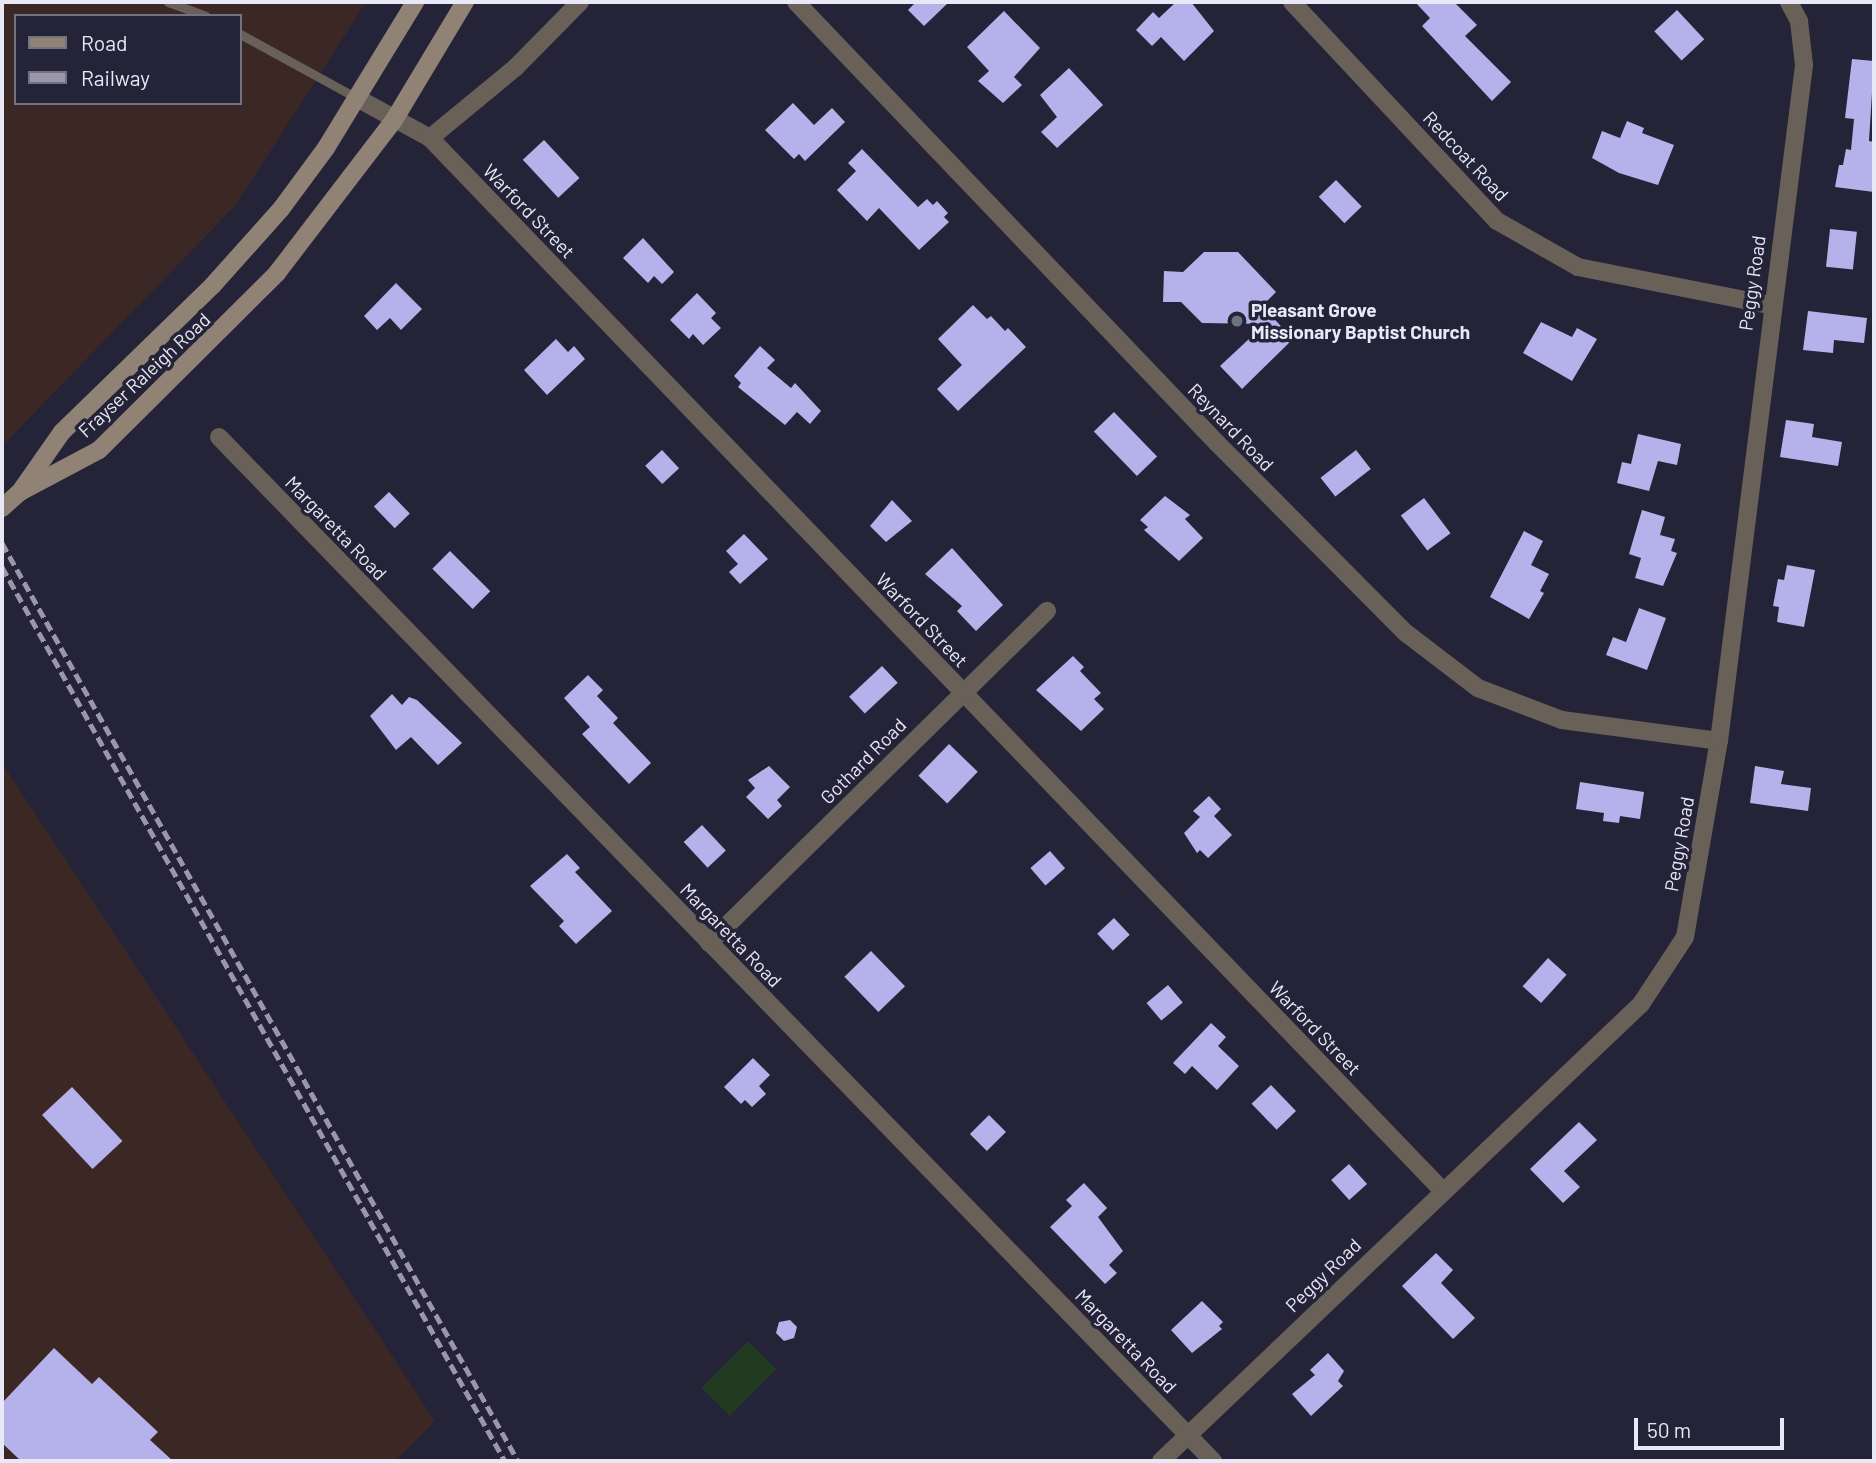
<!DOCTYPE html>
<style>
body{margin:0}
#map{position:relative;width:1876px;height:1463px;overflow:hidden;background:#252338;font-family:Barlow,sans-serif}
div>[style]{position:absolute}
.industrial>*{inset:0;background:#3b2824}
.green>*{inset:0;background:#213b22;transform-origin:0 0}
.building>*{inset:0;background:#b5b1eb;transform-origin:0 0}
.lane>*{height:9px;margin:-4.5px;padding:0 4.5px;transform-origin:4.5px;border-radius:4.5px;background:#696158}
.street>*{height:18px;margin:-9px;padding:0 9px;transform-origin:9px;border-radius:9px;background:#696158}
.secondary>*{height:18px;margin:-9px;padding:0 9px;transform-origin:9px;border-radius:9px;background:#908274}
.rail>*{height:5px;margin-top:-2.5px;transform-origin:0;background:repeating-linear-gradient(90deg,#9997a9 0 10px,transparent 0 15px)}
.dots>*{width:19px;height:19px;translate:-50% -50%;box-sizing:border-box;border:4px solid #252338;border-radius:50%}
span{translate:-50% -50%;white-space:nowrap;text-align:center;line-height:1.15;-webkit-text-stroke:7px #252338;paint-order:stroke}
.street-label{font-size:19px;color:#e9e8f7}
.poi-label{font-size:19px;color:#e9e8f7;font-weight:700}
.left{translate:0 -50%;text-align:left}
.frame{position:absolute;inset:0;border:4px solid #e9e8f7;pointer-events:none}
.legend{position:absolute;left:14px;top:14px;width:228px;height:91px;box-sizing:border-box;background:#252338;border:2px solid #737284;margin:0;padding:9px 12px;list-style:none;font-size:21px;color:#e9e8f7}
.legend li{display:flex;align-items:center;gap:14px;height:35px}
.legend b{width:35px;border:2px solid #737284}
.scale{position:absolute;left:1634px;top:1418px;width:150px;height:32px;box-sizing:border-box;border:4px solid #e9e8f7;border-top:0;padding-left:9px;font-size:21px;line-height:24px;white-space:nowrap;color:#e9e8f7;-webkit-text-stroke:5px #252338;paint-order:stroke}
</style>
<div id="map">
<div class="industrial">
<div style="clip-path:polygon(evenodd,2px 2px,366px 2px,235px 206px,3px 445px,2px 2px,16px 16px,240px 16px,240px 103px,16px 103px,16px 16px)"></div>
<div style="clip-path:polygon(2px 763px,435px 1421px,395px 1461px,2px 1461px)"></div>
</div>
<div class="green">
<div style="left:748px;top:1341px;width:40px;height:66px;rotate:45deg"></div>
</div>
<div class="building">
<div style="clip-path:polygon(916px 2px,949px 2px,924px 26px,908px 10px)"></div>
<div style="clip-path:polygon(1176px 2px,1191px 2px,1214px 31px,1184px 61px,1161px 37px,1152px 46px,1136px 30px,1153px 12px,1159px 18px)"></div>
<div style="clip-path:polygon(1415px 2px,1454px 2px,1477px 25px,1465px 36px,1511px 82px,1492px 101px,1422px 26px,1430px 18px)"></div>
<div style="left:1677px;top:10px;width:40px;height:31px;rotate:47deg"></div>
<div style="clip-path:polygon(1004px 11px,1040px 48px,1014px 77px,1022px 85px,1003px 103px,978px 81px,989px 71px,967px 47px)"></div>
<div style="clip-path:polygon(1852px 59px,1874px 61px,1869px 141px,1874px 142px,1874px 192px,1835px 187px,1839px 165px,1843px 165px,1846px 149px,1851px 150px,1854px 119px,1845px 118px)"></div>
<div style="clip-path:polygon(1069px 68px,1103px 105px,1057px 148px,1041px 132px,1057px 117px,1040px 95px)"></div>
<div style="clip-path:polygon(793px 103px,814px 125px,832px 108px,845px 122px,805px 161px,799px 154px,794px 159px,765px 130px)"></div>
<div style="clip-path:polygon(1627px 121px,1644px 128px,1642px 133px,1674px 145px,1658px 185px,1619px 173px,1592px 158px,1602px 131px,1620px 138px)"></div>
<div style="left:544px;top:140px;width:52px;height:29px;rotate:47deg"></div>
<div style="clip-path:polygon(862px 149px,918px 207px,927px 199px,933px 205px,937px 201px,948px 213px,944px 217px,949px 222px,919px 250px,879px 208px,867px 221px,837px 190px,856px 171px,848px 163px)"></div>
<div style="left:1336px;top:180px;width:37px;height:24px;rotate:46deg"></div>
<div style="left:1830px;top:229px;width:27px;height:38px;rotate:6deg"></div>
<div style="clip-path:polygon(643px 238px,674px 272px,662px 284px,654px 276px,648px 283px,623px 258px)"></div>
<div style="clip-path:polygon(1204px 252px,1238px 252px,1276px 292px,1262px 306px,1293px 339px,1242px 389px,1220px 366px,1265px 324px,1202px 323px,1181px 302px,1163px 302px,1164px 271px,1183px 272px)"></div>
<div style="clip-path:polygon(396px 283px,422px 309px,401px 330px,390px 318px,377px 330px,364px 316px)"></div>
<div style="clip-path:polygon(697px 293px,716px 313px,711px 318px,721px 328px,703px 345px,693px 334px,689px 339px,670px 320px)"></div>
<div style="clip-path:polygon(973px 305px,987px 319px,991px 316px,1005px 331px,1008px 328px,1026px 347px,958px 411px,937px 389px,962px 365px,938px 339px)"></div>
<div style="clip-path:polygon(1808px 311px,1867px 318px,1864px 343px,1834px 340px,1833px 353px,1803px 350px)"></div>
<div style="clip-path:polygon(1541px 322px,1572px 337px,1577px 328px,1597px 339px,1572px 381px,1523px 353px)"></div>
<div style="clip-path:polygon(556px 339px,568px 352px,574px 346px,585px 359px,547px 395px,524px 370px)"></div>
<div style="clip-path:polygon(760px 346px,775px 360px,767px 368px,791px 388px,795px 383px,821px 411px,810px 424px,797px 412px,785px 425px,738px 387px,741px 383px,734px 376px)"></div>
<div style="left:1114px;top:412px;width:62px;height:28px;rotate:46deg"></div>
<div style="clip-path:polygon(1786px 420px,1814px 424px,1812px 437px,1842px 442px,1838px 466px,1780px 457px)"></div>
<div style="clip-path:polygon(1638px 434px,1681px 444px,1677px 465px,1658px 461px,1649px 491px,1617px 483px,1622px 462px,1631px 464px)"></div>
<div style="left:662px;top:450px;width:25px;height:23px;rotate:47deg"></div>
<div style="left:1356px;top:450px;width:24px;height:45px;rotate:52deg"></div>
<div style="left:389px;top:492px;width:30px;height:21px;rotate:46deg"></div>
<div style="clip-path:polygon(1165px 496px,1190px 515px,1185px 519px,1203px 538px,1179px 561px,1144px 530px,1148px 527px,1140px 520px)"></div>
<div style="left:1424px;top:498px;width:44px;height:29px;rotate:53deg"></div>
<div style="clip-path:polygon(892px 500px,912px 521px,886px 542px,870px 526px)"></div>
<div style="clip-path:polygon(1642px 510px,1665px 517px,1660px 535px,1675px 539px,1671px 551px,1677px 553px,1663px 586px,1635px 578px,1641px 558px,1629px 554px)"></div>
<div style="clip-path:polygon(1524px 531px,1543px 541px,1531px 565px,1549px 574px,1540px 591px,1544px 593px,1529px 619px,1490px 597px)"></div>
<div style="clip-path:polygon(744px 534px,768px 559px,740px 584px,729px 572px,738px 564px,726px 551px)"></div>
<div style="clip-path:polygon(952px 548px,1003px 605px,976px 631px,957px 611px,962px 606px,925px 574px)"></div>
<div style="left:450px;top:551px;width:57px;height:25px;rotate:45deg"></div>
<div style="clip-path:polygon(1787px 565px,1815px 570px,1804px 627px,1777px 622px,1779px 607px,1773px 606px,1778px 579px,1784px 580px)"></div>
<div style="clip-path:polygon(1639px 608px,1666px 618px,1647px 670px,1606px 655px,1613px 637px,1626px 642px)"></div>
<div style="clip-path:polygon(1073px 656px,1084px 667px,1080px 671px,1101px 693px,1094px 699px,1104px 709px,1081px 731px,1036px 690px)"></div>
<div style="left:882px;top:666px;width:23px;height:45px;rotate:47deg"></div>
<div style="clip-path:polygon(588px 675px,603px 690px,597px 696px,618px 718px,613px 723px,651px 763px,629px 784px,582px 734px,590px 727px,564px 698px)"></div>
<div style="clip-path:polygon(392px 694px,402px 705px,409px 697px,417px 700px,462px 743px,438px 765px,411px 737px,396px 750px,370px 716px)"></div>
<div style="left:949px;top:744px;width:40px;height:44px;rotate:44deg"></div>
<div style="clip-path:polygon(769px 766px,790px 787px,777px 800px,782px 806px,768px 819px,746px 797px,755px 788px,748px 780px)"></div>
<div style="clip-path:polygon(1755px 766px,1784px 771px,1781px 784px,1811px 788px,1808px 811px,1750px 803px)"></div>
<div style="clip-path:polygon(1580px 782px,1644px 792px,1640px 819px,1620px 816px,1619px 823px,1603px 821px,1604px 813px,1576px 809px)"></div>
<div style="clip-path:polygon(1209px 796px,1221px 809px,1214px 816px,1232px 835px,1208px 858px,1200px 850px,1197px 853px,1184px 833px,1200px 817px,1193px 811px)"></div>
<div style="left:702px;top:825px;width:35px;height:25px;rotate:47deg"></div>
<div style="left:1050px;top:851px;width:23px;height:26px;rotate:49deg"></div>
<div style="clip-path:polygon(567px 854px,580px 868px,575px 872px,612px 911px,576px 944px,559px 926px,564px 921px,530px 886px)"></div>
<div style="left:1114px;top:918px;width:23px;height:23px;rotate:47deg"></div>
<div style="left:871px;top:951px;width:49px;height:37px;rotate:46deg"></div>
<div style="left:1548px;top:958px;width:25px;height:38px;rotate:42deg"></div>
<div style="left:1168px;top:985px;width:23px;height:28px;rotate:50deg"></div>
<div style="clip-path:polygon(1211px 1023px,1226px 1037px,1218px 1046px,1239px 1066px,1217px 1090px,1192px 1066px,1185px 1074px,1173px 1063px)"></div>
<div style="clip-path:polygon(753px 1058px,770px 1075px,759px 1086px,766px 1094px,752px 1107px,745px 1100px,741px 1104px,724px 1087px)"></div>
<div style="left:1271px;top:1085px;width:36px;height:27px;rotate:46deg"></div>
<div style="left:72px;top:1087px;width:74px;height:41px;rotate:47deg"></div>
<div style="left:989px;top:1115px;width:24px;height:27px;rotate:45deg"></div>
<div style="clip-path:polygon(1579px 1122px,1597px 1140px,1564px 1171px,1580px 1187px,1563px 1203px,1530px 1169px)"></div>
<div style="left:1349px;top:1164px;width:27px;height:24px;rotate:48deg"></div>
<div style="clip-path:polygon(1084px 1183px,1107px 1208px,1098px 1217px,1123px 1251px,1109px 1265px,1117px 1273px,1105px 1284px,1050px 1227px,1072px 1206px,1066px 1200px)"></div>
<div style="clip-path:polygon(1436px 1253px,1453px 1270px,1441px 1283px,1475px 1318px,1453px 1339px,1402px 1286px)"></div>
<div style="clip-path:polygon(1202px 1301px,1223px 1322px,1219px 1326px,1222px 1329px,1192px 1353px,1171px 1330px)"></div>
<div style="clip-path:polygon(790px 1320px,797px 1327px,794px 1338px,784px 1341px,776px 1333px,779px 1322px)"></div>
<div style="clip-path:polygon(54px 1348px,92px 1384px,99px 1377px,158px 1432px,150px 1440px,173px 1461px,21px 1461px,2px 1443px,2px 1403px)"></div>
<div style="clip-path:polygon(1328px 1353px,1344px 1371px,1338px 1381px,1343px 1386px,1311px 1416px,1292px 1394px,1315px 1375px,1310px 1370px)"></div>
</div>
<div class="lane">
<div style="left:168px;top:2px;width:40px;rotate:20.2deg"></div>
<div style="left:240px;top:34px;width:133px;rotate:28.7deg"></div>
</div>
<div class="street">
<div style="left:796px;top:2px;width:610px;rotate:46.33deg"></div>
<div style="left:1217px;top:443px;width:268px;rotate:45.2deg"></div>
<div style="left:1406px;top:633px;width:91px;rotate:37.4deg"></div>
<div style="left:1478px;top:688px;width:90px;rotate:20.9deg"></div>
<div style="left:1562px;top:720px;width:158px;rotate:7.6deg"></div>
<div style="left:1292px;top:2px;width:300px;rotate:46.9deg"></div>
<div style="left:1497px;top:221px;width:93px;rotate:29.6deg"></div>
<div style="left:1578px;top:267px;width:196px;rotate:11.2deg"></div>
<div style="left:357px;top:98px;width:83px;rotate:28.7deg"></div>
<div style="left:430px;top:138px;width:1460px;rotate:46.11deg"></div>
<div style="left:430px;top:138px;width:112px;rotate:-39.5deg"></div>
<div style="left:516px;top:67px;width:91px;rotate:-45.4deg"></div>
<div style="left:219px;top:437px;width:1427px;rotate:45.85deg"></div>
<div style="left:709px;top:943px;width:474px;rotate:-44.5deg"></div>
<div style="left:1161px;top:1461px;width:663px;rotate:-43.59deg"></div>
<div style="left:1641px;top:1004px;width:80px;rotate:-56.7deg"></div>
<div style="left:1685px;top:937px;width:199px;rotate:-80.2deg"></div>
<div style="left:1719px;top:741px;width:681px;rotate:-82.83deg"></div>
<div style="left:1804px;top:65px;width:44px;rotate:-96.5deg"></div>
<div style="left:1799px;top:21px;width:21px;rotate:-118deg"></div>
</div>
<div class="secondary">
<div style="left:20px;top:492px;width:89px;rotate:-28deg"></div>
<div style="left:99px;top:450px;width:251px;rotate:-44.8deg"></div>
<div style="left:277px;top:273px;width:193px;rotate:-52.6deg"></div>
<div style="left:394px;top:120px;width:138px;rotate:-59deg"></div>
<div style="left:2px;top:508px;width:24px;rotate:-42deg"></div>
<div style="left:20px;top:492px;width:73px;rotate:-55deg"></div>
<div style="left:62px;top:432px;width:211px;rotate:-44.2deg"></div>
<div style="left:213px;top:285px;width:102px;rotate:-48.2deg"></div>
<div style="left:281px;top:209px;width:76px;rotate:-53.6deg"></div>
<div style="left:326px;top:148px;width:171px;rotate:-58.6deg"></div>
</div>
<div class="rail">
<div style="left:2px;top:543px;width:1053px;rotate:60.66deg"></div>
<div style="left:2px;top:567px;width:1026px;rotate:60.64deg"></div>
</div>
<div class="dots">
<div style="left:1237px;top:321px;background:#6b7280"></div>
</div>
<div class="street-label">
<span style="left:1466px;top:156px;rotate:47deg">Redcoat Road</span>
<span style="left:529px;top:211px;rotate:46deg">Warford Street</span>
<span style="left:1752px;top:283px;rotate:-82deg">Peggy Road</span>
<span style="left:144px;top:375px;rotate:-43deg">Frayser Raleigh Road</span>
<span style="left:1231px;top:427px;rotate:46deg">Reynard Road</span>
<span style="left:336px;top:528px;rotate:46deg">Margaretta Road</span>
<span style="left:922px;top:620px;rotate:46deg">Warford Street</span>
<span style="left:863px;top:761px;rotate:-45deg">Gothard Road</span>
<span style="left:1679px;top:844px;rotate:-80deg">Peggy Road</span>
<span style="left:731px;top:935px;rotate:46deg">Margaretta Road</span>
<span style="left:1315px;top:1028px;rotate:46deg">Warford Street</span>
<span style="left:1323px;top:1275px;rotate:-44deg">Peggy Road</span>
<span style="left:1126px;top:1341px;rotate:46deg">Margaretta Road</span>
</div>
<div class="poi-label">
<span class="left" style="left:1251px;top:321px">Pleasant Grove<br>Missionary Baptist Church</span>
</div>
<div class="frame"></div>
<ul class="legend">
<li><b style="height:9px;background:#908274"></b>Road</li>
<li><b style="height:9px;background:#9997a9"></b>Railway</li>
</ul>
<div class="scale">50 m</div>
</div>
